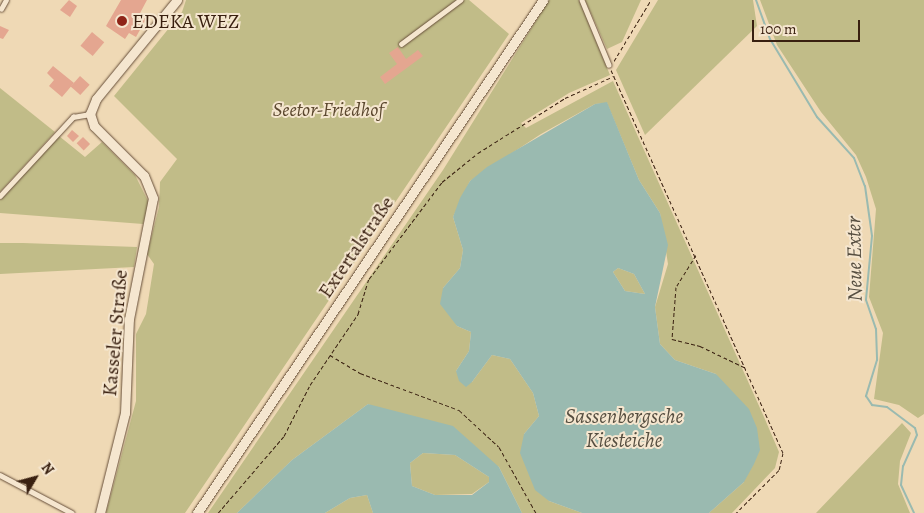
<!DOCTYPE html>
<meta charset="utf-8">
<style>
body{margin:0}
#map{position:relative;width:924px;height:513px;overflow:hidden;background:#efd9b5;font-family:Alegreya,serif}
div>[style]{position:absolute}
.green>*{inset:0;background:#c1bc88}
.water>*{inset:0;background:#9abab0}
.stream>*{height:2px;margin:-1px;padding:0 1px;transform-origin:1px;border-radius:1px;background:#9abab0}
.building>*{inset:0;background:#e4a690;transform-origin:0 0}
.path>*{height:1px;margin-top:-0.5px;transform-origin:0;background:repeating-linear-gradient(90deg,#392010 0 4px,transparent 0 6.5px)}
.roads{filter:drop-shadow(0 0 1px #664e39) drop-shadow(0 0 1px #664e39)}
.lane>*{height:4.5px;margin:-2.25px;padding:0 2.25px;transform-origin:2.25px;border-radius:2.25px;background:#f5e6cf}
.street>*{height:9px;margin:-4.5px;padding:0 4.5px;transform-origin:4.5px;border-radius:4.5px;background:#f5e6cf}
.dots>*{width:14px;height:14px;translate:-50% -50%;box-sizing:border-box;border:2px solid #f5e6cf;border-radius:50%}
span{translate:-50% -50%;white-space:nowrap;text-align:center;line-height:1.15;-webkit-text-stroke:4px #f5e6cf;paint-order:stroke}
.poi-label{font-size:20px;color:#392010}
.left{translate:0 -50%;text-align:left}
.park-label{font-size:20px;color:#5b472e;font-style:italic}
.street-label{font-size:20px;color:#392010}
.water-label{font-size:21px;color:#564e40;font-style:italic}
.north{position:absolute;left:10px;top:453px;width:50px;height:50px;-webkit-text-stroke:4px #f5e6cf;paint-order:stroke;rotate:53deg;font-size:14px;font-weight:700;line-height:20px;text-align:center;color:#392010}
.north::after{content:'';display:block;margin:auto;width:18px;height:22px;background:#392010;clip-path:polygon(50% 0,100% 100%,50% 72%,0 100%)}
.scale{position:absolute;left:752px;top:20px;width:108px;height:22px;box-sizing:border-box;border:2px solid #392010;border-top:0;padding-left:6px;font-size:15px;line-height:18px;white-space:nowrap;color:#392010;-webkit-text-stroke:4px #f5e6cf;paint-order:stroke}
</style>
<div id="map">
<div class="green">
<div style="clip-path:polygon(186px 0,469px 0,509px 34px,185px 513px,106px 513px,136px 401px,136px 334px,146px 314px,154px 264px,147px 254px,159px 207px,160px 182px,177px 159px,114px 96px,182px 12px)"></div>
<div style="clip-path:polygon(549px 0,579px 0,610px 75px,569px 93px,521px 123px,526px 128px,613px 81px,764px 417px,779px 452px,775px 468px,732px 513px,709px 513px,744px 482px,716px 374px,675px 360px,660px 344px,655px 307px,668px 264px,660px 213px,639px 180px,607px 103px,595px 104px,541px 134px,470px 181px,453px 217px,463px 250px,460px 268px,443px 288px,457px 326px,471px 332px,469px 351px,456px 371px,472px 382px,492px 355px,510px 359px,533px 393px,539px 416px,524px 434px,549px 501px,582px 513px,522px 513px,499px 467px,368px 404px,292px 460px,237px 513px,208px 513px,443px 170px)"></div>
<div style="clip-path:polygon(585px 0,641px 0,622px 42px,607px 49px)"></div>
<div style="clip-path:polygon(658px 0,753px 0,757px 26px,645px 135px,616px 70px)"></div>
<div style="clip-path:polygon(760px 0,924px 0,924px 414px,918px 418px,899px 405px,874px 399px,883px 333px,869px 297px,876px 209px,866px 177px,856px 155px,821px 112px,777px 45px)"></div>
<div style="clip-path:polygon(0 88px,55px 132px,0 192px)"></div>
<div style="clip-path:polygon(59px 136px,85px 157px,102px 142px,135px 175px,149px 203px,143px 224px,0 213px,0 200px)"></div>
<div style="clip-path:polygon(0 243px,23px 243px,137px 247px,134px 267px,0 274px)"></div>
<div style="clip-path:polygon(618px 268px,634px 274px,645px 294px,625px 291px,613px 272px)"></div>
<div style="clip-path:polygon(902px 423px,911px 433px,900px 461px,898px 484px,910px 513px,816px 513px)"></div>
<div style="clip-path:polygon(423px 453px,455px 455px,489px 477px,489px 482px,472px 494px,435px 495px,412px 486px,410px 463px)"></div>
<div style="clip-path:polygon(367px 495px,373px 513px,325px 513px,350px 498px)"></div>
</div>
<div class="water">
<div style="clip-path:polygon(evenodd,607px 102px,639px 180px,660px 213px,668px 245px,655px 307px,660px 344px,675px 360px,716px 374px,749px 409px,757px 428px,760px 450px,754px 464px,744px 482px,709px 513px,582px 513px,549px 501px,535px 490px,520px 453px,524px 434px,539px 416px,533px 393px,510px 359px,492px 355px,472px 382px,466px 387px,459px 381px,456px 371px,469px 351px,471px 332px,457px 326px,440px 304px,443px 288px,460px 268px,463px 250px,453px 217px,460px 198px,470px 181px,487px 167px,595px 104px,607px 102px,618px 268px,634px 274px,645px 294px,625px 291px,613px 272px,618px 268px)"></div>
<div style="clip-path:polygon(evenodd,368px 404px,453px 426px,499px 467px,522px 513px,373px 513px,367px 495px,350px 498px,325px 513px,237px 513px,292px 460px,368px 404px,423px 453px,455px 455px,489px 477px,489px 482px,472px 495px,435px 495px,412px 486px,410px 463px,423px 453px)"></div>
</div>
<div class="stream">
<div style="left:756px;top:0;width:41px;rotate:70.3deg"></div>
<div style="left:770px;top:39px;width:91px;rotate:58.9deg"></div>
<div style="left:817px;top:117px;width:55px;rotate:47.9deg"></div>
<div style="left:854px;top:158px;width:30px;rotate:69deg"></div>
<div style="left:865px;top:186px;width:50px;rotate:82deg"></div>
<div style="left:872px;top:236px;width:64px;rotate:95.4deg"></div>
<div style="left:866px;top:300px;width:31px;rotate:71deg"></div>
<div style="left:876px;top:329px;width:31px;rotate:88deg"></div>
<div style="left:877px;top:360px;width:38px;rotate:107deg"></div>
<div style="left:866px;top:396px;width:11px;rotate:56deg"></div>
<div style="left:872px;top:405px;width:15px;rotate:8deg"></div>
<div style="left:887px;top:407px;width:35px;rotate:37deg"></div>
<div style="left:915px;top:428px;width:7px;rotate:74deg"></div>
<div style="left:917px;top:435px;width:34px;rotate:114deg"></div>
<div style="left:903px;top:466px;width:19px;rotate:96deg"></div>
<div style="left:901px;top:485px;width:31px;rotate:65deg"></div>
</div>
<div class="building">
<div style="clip-path:polygon(69px 0,77px 6px,70px 17px,60px 10px)"></div>
<div style="clip-path:polygon(121px 0,147px 0,139px 15px,146px 19px,136px 37px,129px 33px,125px 39px,106px 26px)"></div>
<div style="clip-path:polygon(0 26px,9px 30px,3px 39px,0 38px)"></div>
<div style="left:92px;top:32px;width:16px;height:18px;rotate:40deg"></div>
<div style="clip-path:polygon(398px 47px,406px 59px,418px 50px,423px 56px,385px 84px,380px 77px,397px 64px,389px 53px)"></div>
<div style="clip-path:polygon(53px 66px,74px 83px,62px 97px,49px 86px,54px 80px,47px 73px)"></div>
<div style="left:80px;top:76px;width:13px;height:14px;rotate:42deg"></div>
<div style="clip-path:polygon(72px 130px,79px 136px,73px 142px,67px 136px)"></div>
<div style="left:83px;top:137px;width:10px;height:9px;rotate:45deg"></div>
</div>
<div class="path">
<div style="left:614px;top:61px;width:71px;rotate:-58.8deg"></div>
<div style="left:611px;top:70px;width:420px;rotate:65.8deg"></div>
<div style="left:783px;top:453px;width:17px;rotate:103deg"></div>
<div style="left:779px;top:470px;width:61px;rotate:135deg"></div>
<div style="left:696px;top:255px;width:38px;rotate:122deg"></div>
<div style="left:676px;top:287px;width:52px;rotate:94.4deg"></div>
<div style="left:672px;top:339px;width:29px;rotate:14deg"></div>
<div style="left:700px;top:346px;width:51px;rotate:25.6deg"></div>
<div style="left:330px;top:355px;width:35px;rotate:31deg"></div>
<div style="left:360px;top:373px;width:106px;rotate:20.5deg"></div>
<div style="left:459px;top:410px;width:54px;rotate:42.8deg"></div>
<div style="left:499px;top:447px;width:76px;rotate:60.7deg"></div>
<div style="left:218px;top:513px;width:101px;rotate:-49.4deg"></div>
<div style="left:284px;top:436px;width:57px;rotate:-63deg"></div>
<div style="left:310px;top:385px;width:86px;rotate:-55.9deg"></div>
<div style="left:358px;top:314px;width:37px;rotate:-73deg"></div>
<div style="left:369px;top:279px;width:121px;rotate:-53deg"></div>
<div style="left:442px;top:182px;width:46px;rotate:-38.9deg"></div>
<div style="left:478px;top:153px;width:103px;rotate:-32.3deg"></div>
<div style="left:565px;top:98px;width:54px;rotate:-24.2deg"></div>
</div>
<div class="roads">
<div class="lane">
<div style="left:582px;top:0;width:70px;rotate:67.4deg"></div>
<div style="left:1px;top:9px;width:10px;rotate:-61deg"></div>
<div style="left:401px;top:44px;width:74px;rotate:-36.7deg"></div>
<div style="left:0;top:196px;width:108px;rotate:-47.3deg"></div>
<div style="left:73px;top:117px;width:17px;rotate:-10deg"></div>
<div style="left:0;top:475px;width:81px;rotate:27.8deg"></div>
</div>
<div class="street">
<div style="left:100px;top:513px;width:103px;rotate:-76deg"></div>
<div style="left:125px;top:413px;width:94px;rotate:-87.6deg"></div>
<div style="left:129px;top:319px;width:123px;rotate:-78.8deg"></div>
<div style="left:153px;top:198px;width:24px;rotate:-112deg"></div>
<div style="left:144px;top:176px;width:71px;rotate:-135deg"></div>
<div style="left:94px;top:126px;width:13px;rotate:-108deg"></div>
<div style="left:90px;top:114px;width:16px;rotate:-68deg"></div>
<div style="left:96px;top:99px;width:128px;rotate:-50.7deg"></div>
<div style="left:197px;top:513px;width:619px;rotate:-56deg"></div>
</div>
</div>
<div class="dots">
<div style="left:122px;top:21px;background:#8f2418"></div>
</div>
<div class="poi-label">
<span class="left" style="left:132px;top:21px">EDEKA WEZ</span>
</div>
<div class="park-label">
<span style="left:328px;top:109px">Seetor-Friedhof</span>
</div>
<div class="street-label">
<span style="left:356px;top:247px;rotate:-56deg">Extertalstraße</span>
<span style="left:115px;top:333px;rotate:-85deg">Kasseler Straße</span>
</div>
<div class="water-label">
<span style="left:854px;top:259px;rotate:-91deg">Neue Exter</span>
<span style="left:624px;top:428px">Sassenbergsche<br>Kiesteiche</span>
</div>
<div class="north">N</div>
<div class="scale">100 m</div>
</div>
